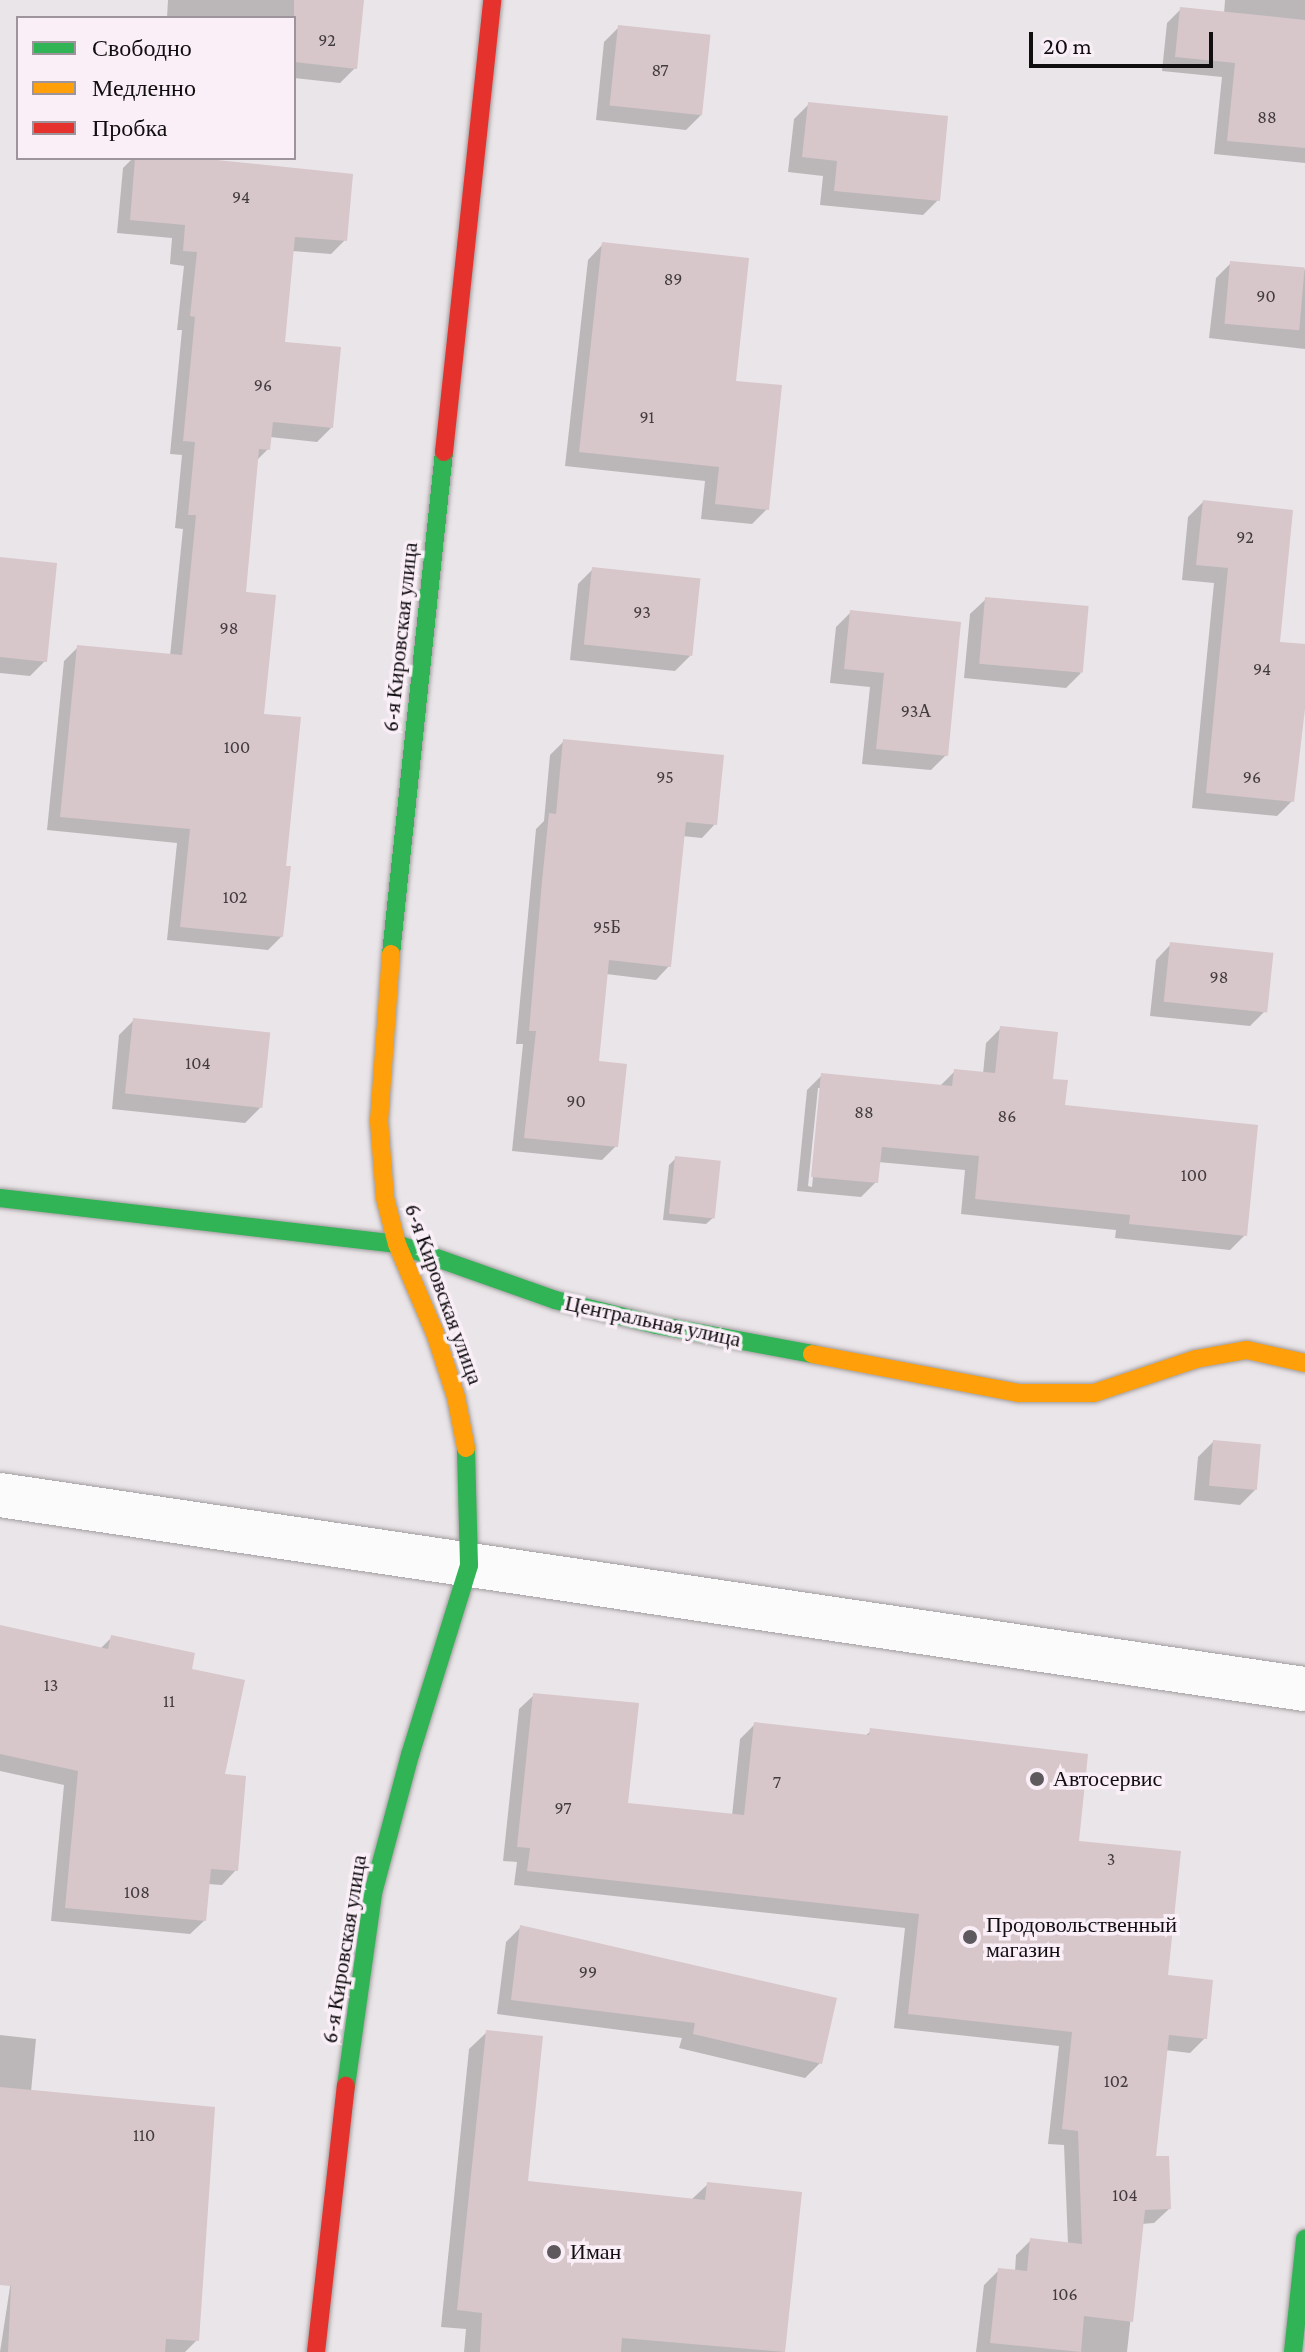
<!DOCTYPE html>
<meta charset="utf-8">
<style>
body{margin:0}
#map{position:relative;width:1305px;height:2352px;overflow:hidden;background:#eae5e8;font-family:"Crimson Pro",serif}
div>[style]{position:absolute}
.shadow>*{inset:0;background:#0003}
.building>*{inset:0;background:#d7c6ca;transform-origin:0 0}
.roads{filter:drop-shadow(0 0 2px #a19d9f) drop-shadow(0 0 2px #a19d9f)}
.street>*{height:44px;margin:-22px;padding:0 22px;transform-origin:22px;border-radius:22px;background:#fcfbfc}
.fast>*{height:18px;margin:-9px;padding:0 9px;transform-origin:9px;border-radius:9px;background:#30b455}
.slow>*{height:18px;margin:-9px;padding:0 9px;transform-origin:9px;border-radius:9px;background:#ff9f0a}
.jam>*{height:18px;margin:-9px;padding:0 9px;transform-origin:9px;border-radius:9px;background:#e5322d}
.dots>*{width:22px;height:22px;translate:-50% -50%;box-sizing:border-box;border:4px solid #faeff7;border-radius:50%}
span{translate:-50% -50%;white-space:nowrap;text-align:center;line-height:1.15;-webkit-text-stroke:7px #faeff7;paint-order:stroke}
.number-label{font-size:18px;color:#423c3e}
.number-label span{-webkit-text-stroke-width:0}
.street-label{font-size:22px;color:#110e10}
.poi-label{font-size:22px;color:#110e10}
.left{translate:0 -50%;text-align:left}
.legend{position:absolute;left:16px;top:16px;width:280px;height:144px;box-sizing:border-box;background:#faeff7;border:2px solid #9d959b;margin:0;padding:10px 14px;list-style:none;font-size:24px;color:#110e10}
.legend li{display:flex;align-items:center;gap:16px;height:40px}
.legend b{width:40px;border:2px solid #9d959b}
.scale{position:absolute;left:1029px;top:32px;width:184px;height:36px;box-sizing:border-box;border:4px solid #110e10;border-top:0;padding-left:10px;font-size:24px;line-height:28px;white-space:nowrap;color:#110e10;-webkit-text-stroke:6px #faeff7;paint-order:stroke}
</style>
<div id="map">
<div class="shadow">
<div style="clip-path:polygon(168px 0,356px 0,355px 68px,340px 83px,294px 78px,294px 18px,167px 18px)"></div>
<div style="clip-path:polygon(1225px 0,1305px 0,1305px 163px,1214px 154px,1222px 77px,1162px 71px,1167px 23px,1181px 9px,1224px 14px)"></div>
<div style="clip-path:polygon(619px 27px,701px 115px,686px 130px,596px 120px,604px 42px)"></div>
<div style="clip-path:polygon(809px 104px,938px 200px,923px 215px,820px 205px,823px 176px,788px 172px,794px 119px)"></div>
<div style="clip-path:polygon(133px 158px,176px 158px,345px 240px,331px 254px,292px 251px,283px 344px,331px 428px,317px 442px,270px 437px,268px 449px,256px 461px,244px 594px,284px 868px,282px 936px,268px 950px,167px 940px,177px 843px,47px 830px,64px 661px,78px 647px,170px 656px,183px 529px,175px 528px,182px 455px,170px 454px,182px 330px,177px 330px,184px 266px,170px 264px,172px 238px,117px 233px,123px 168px)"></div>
<div style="clip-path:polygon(603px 244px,734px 383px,767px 509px,752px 524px,701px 519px,705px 481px,565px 466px,588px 260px)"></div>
<div style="clip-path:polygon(1231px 263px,1305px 270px,1305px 349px,1209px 338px,1216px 278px)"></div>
<div style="clip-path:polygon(1203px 502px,1278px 644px,1305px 646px,1305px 697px,1292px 801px,1277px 816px,1192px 808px,1214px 583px,1182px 580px,1188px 517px)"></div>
<div style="clip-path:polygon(0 559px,45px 661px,30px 676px,0 673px)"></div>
<div style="clip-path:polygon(593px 569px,690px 656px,675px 671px,570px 660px,578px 584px)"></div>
<div style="clip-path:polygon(986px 599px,1081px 673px,1066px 688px,964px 678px,970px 614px)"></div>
<div style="clip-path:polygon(851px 612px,946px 755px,931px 770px,862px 764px,870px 687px,830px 683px,836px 627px)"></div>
<div style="clip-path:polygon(564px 741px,715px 824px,702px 838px,682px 836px,669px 966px,656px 980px,606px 974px,597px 1063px,616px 1146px,602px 1160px,512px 1151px,523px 1044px,516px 1044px,536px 829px,544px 821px,550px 755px)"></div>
<div style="clip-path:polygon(1171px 944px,1265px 1011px,1250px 1026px,1150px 1016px,1156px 960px)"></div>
<div style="clip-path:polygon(134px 1020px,260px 1108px,245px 1123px,112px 1109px,119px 1035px)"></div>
<div style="clip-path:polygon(evenodd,1001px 1028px,1051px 1081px,1063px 1107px,1245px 1235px,1230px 1250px,1115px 1238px,1116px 1230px,961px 1214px,965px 1170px,878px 1162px,876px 1182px,861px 1197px,797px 1191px,807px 1090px,822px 1075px,939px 1087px,955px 1071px,983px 1074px,986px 1043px,1001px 1028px,818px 1088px,822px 1088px,812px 1187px,808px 1186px,818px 1088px)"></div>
<div style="clip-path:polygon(676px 1158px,714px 1217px,706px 1224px,663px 1220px,669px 1165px)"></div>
<div style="clip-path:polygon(1213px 1442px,1255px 1490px,1240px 1505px,1194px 1500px,1198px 1457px)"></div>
<div style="clip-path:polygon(0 1627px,100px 1649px,112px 1637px,189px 1670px,222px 1775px,236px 1870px,222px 1885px,208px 1884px,205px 1920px,190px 1934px,51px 1921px,64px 1785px,0 1771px)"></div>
<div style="clip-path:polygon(534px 1695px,626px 1805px,732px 1816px,740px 1739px,755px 1724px,865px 1736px,871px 1731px,1077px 1842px,1205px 2038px,1190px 2053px,1165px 2050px,1153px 2158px,1169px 2209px,1154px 2223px,1141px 2224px,1127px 2352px,976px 2352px,984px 2285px,999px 2270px,1015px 2272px,1016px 2255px,1031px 2240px,1068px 2244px,1064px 2145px,1048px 2144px,1059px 2046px,894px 2028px,905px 1928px,514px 1885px,517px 1862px,503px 1861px,519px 1709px)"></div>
<div style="clip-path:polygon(521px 1927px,820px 2063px,805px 2078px,679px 2048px,682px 2038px,497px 2014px,506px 1942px)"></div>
<div style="clip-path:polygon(487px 2032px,526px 2183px,691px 2200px,708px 2184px,800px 2194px,783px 2352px,464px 2352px,466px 2329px,441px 2327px,469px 2049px)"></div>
<div style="clip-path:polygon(0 2035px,36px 2039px,31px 2092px,197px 2340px,185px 2352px,0 2352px,26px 2183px,0 2181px)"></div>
</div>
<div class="building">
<div style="clip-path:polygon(294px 0,364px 0,357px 69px,294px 62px)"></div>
<div style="clip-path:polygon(1180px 7px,1305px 20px,1305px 148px,1227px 141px,1235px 63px,1175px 57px)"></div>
<div style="left:618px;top:25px;width:93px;height:81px;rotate:6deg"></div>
<div style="clip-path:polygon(808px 102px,948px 116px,940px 201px,834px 191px,837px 161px,802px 157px)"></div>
<div style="clip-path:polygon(135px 158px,197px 158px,353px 174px,347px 241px,295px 237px,285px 342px,341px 347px,333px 428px,273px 422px,270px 450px,259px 449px,246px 592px,276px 595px,264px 714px,301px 717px,286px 866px,291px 866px,283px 937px,180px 927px,190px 829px,60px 817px,77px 645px,182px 655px,196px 515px,188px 515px,195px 442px,183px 441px,195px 317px,190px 316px,197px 252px,183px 251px,185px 225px,130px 220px)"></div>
<div style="clip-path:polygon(602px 242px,749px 258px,736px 381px,782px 385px,769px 510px,715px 504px,719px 467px,579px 452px)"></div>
<div style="left:1230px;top:261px;width:75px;height:63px;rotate:5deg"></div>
<div style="clip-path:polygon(1203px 500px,1293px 510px,1280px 642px,1305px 644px,1305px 709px,1294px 802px,1206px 793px,1228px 568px,1196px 565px)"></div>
<div style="clip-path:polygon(0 557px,57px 563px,47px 662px,0 657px)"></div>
<div style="left:592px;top:567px;width:109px;height:78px;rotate:6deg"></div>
<div style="left:985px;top:597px;width:104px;height:67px;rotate:5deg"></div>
<div style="clip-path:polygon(850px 610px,961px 622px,948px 756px,876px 749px,884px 673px,844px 669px)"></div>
<div style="clip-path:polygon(563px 739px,724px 755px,717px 825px,686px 822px,671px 967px,609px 960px,599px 1061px,627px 1064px,618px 1147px,524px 1138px,536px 1031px,529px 1031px,542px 881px,549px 813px,556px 814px)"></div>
<div style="left:1170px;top:942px;width:104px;height:60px;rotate:6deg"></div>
<div style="left:133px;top:1018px;width:138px;height:76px;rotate:6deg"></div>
<div style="clip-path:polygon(1000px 1026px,1058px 1032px,1053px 1079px,1068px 1080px,1065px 1105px,1258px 1125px,1247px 1236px,1129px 1224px,1130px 1215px,975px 1199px,979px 1156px,882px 1147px,878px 1183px,811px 1177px,821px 1073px,952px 1086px,954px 1069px,995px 1073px)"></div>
<div style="left:675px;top:1156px;width:46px;height:58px;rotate:6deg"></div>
<div style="left:1213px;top:1440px;width:48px;height:46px;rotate:5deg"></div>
<div style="clip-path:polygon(0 1625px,108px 1649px,111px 1635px,195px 1653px,192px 1669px,245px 1680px,225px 1774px,246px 1776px,238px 1871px,211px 1869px,206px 1921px,65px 1908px,78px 1771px,0 1754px)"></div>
<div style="clip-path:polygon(533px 1693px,639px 1703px,628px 1803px,744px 1815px,754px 1722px,869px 1735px,870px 1728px,1088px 1754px,1079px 1841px,1181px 1851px,1168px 1975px,1213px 1980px,1207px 2039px,1169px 2035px,1156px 2156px,1169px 2156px,1171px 2209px,1145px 2210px,1133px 2322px,1084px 2316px,1081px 2352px,990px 2343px,998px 2268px,1027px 2271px,1030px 2238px,1082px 2244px,1078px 2131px,1062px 2129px,1072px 2032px,908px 2014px,919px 1914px,527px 1871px,530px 1848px,517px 1847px)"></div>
<div style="clip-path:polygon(520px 1925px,837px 1998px,822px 2064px,693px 2034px,695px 2023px,511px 2000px)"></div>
<div style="clip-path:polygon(486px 2030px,543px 2036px,528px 2181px,705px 2200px,707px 2182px,802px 2192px,785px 2352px,622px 2338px,621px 2352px,480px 2352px,482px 2313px,457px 2310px)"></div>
<div style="clip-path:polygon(0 2087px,215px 2107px,199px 2341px,166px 2339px,165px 2352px,8px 2352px,11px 2286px,0 2285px)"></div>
</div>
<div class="roads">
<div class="street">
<div style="left:0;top:1495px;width:1319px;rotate:8.46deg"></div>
</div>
<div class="fast">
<div style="left:391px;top:954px;width:505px;rotate:-83.97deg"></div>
<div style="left:0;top:1198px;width:400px;rotate:6.6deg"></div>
<div style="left:397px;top:1244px;width:168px;rotate:19.5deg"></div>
<div style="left:555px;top:1300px;width:105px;rotate:13.8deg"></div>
<div style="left:657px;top:1325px;width:158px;rotate:10.6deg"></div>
<div style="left:346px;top:2086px;width:195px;rotate:-82deg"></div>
<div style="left:373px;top:1893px;width:143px;rotate:-75deg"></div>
<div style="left:410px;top:1755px;width:199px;rotate:-72.7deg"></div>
<div style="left:469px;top:1565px;width:117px;rotate:-91.5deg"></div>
<div style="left:1293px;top:2352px;width:114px;rotate:-83.9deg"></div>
</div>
<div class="slow">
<div style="left:391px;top:954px;width:167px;rotate:94.1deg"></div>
<div style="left:379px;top:1121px;width:77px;rotate:85.5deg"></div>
<div style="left:385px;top:1198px;width:48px;rotate:75.4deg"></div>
<div style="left:397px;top:1244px;width:97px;rotate:66.9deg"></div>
<div style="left:435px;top:1333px;width:67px;rotate:71.8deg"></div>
<div style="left:456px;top:1397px;width:52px;rotate:78.9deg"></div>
<div style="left:812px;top:1354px;width:211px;rotate:10.7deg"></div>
<div style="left:1019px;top:1393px;width:75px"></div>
<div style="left:1094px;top:1393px;width:108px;rotate:-18.4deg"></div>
<div style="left:1196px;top:1359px;width:52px;rotate:-10deg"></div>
<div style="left:1247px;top:1350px;width:59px;rotate:12.6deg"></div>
</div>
<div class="jam">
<div style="left:444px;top:452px;width:455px;rotate:-83.9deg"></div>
<div style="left:316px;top:2352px;width:268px;rotate:-83.6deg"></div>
</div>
</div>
<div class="dots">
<div style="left:1037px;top:1779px;background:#5d595c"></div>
<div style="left:970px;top:1937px;background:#5d595c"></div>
<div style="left:554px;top:2252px;background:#5d595c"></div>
</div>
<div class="number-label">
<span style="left:327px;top:40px">92</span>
<span style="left:660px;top:70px">87</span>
<span style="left:1267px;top:117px">88</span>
<span style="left:241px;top:197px">94</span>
<span style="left:673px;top:279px">89</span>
<span style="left:1266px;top:296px">90</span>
<span style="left:263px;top:385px">96</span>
<span style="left:647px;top:417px">91</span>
<span style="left:1245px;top:537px">92</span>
<span style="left:642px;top:612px">93</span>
<span style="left:229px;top:628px">98</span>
<span style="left:1262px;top:669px">94</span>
<span style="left:916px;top:711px">93А</span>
<span style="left:237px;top:747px">100</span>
<span style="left:665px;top:777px">95</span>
<span style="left:1252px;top:777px">96</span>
<span style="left:235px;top:897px">102</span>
<span style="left:607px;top:927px">95Б</span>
<span style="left:1219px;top:977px">98</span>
<span style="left:198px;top:1063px">104</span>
<span style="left:576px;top:1101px">90</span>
<span style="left:864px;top:1112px">88</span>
<span style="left:1007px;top:1116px">86</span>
<span style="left:1194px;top:1175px">100</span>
<span style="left:51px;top:1685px">13</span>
<span style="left:169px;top:1701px">11</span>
<span style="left:777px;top:1782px">7</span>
<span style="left:563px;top:1808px">97</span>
<span style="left:1111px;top:1859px">3</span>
<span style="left:137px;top:1892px">108</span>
<span style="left:588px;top:1972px">99</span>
<span style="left:1116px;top:2081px">102</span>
<span style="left:144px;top:2135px">110</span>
<span style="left:1125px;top:2195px">104</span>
<span style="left:1065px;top:2294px">106</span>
</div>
<div class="street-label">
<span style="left:400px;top:637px;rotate:-84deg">6-я Кировская улица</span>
<span style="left:444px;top:1294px;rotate:70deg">6-я Кировская улица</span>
<span style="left:653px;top:1321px;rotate:12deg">Центральная улица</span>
<span style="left:344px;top:1949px;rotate:-81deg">6-я Кировская улица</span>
</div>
<div class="poi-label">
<span class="left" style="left:1053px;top:1779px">Автосервис</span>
<span class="left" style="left:986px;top:1937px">Продовольственный<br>магазин</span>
<span class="left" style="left:570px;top:2252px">Иман</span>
</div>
<ul class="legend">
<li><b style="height:10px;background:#30b455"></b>Свободно</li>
<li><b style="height:10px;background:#ff9f0a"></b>Медленно</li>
<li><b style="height:10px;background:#e5322d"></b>Пробка</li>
</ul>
<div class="scale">20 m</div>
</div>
